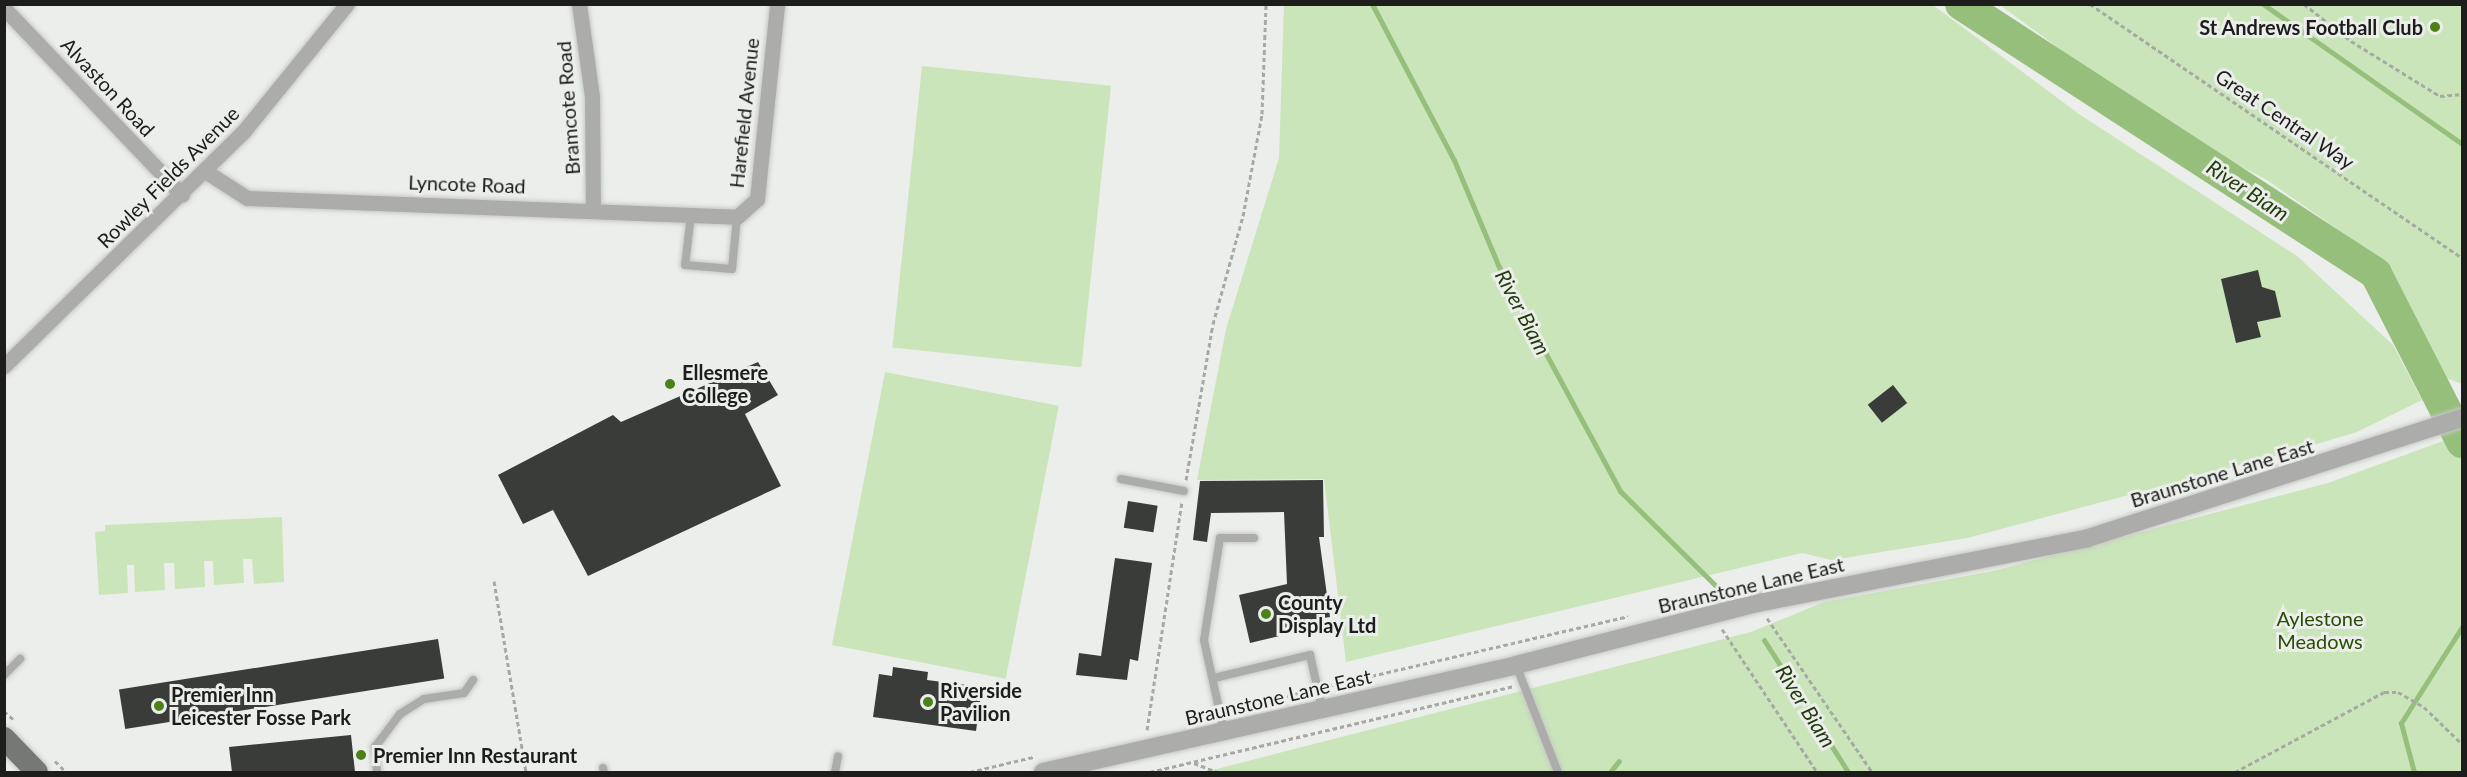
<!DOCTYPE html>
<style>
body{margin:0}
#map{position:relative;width:2467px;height:777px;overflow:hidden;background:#ebeeea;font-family:Lato,sans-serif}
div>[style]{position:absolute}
.green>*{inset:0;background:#cae5ba;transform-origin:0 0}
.stream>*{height:5px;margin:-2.5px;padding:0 2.5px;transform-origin:2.5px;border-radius:2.5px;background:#97bf7c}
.river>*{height:32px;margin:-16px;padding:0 16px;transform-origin:16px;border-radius:16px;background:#97bf7c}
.building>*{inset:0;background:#3a3c39;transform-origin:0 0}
.path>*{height:3px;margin-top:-1.5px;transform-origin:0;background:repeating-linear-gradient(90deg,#a6a9a5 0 4.5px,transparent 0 7.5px)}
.roads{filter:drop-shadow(0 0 2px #c6c9c5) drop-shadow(0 0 2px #c6c9c5)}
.service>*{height:8px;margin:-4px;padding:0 4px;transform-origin:4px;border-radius:4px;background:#acadab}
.minor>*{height:15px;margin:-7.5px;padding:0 7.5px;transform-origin:7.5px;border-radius:7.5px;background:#acadab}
.tertiary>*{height:18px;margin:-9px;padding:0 9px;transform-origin:9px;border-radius:9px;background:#acadab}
.primary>*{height:22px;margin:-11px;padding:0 11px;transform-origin:11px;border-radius:11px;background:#767875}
.dots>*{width:16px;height:16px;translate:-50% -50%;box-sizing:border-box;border:3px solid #ebeeea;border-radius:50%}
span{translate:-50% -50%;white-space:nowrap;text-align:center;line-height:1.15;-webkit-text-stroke:6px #ebeeea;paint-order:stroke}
.poi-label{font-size:20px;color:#1d1e1c;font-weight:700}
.right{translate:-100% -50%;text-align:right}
.left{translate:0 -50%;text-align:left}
.street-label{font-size:20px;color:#1d1e1c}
.park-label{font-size:20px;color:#294d03}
.water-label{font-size:21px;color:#223c0c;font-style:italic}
.frame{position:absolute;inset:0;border:6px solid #1d1e1c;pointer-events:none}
</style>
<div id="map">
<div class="green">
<div style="clip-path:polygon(1284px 5px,1933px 5px,2079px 114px,2297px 256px,2393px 345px,2422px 400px,2357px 432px,2297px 450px,1967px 538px,1832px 560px,1802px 553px,1346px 662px,1324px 479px,1197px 480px,1226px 329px,1279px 158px)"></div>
<div style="clip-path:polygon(2000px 5px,2462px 5px,2462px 384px,2441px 376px,2373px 254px,2267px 180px,2165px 126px)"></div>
<div style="left:922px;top:66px;width:190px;height:283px;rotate:6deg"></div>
<div style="left:885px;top:372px;width:177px;height:278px;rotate:11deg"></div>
<div style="clip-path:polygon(2462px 434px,2462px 772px,1205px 772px,1751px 632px,1824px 602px,1993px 571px,2328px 483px)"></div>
<div style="clip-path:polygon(282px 517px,284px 582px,254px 584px,252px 559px,243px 559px,244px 583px,214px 585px,213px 561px,204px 561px,205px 587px,175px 589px,174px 563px,164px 563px,165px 590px,135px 592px,134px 565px,127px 565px,128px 593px,99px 595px,95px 532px,105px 531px,105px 525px)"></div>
</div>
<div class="stream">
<div style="left:1372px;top:4px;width:176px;rotate:62.3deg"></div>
<div style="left:1454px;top:160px;width:116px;rotate:67.2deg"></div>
<div style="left:1499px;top:267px;width:255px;rotate:61.6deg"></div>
<div style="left:1620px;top:491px;width:139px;rotate:44.7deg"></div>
<div style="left:2263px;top:4px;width:243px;rotate:35.1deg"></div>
<div style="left:1764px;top:640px;width:156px;rotate:57.5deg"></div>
<div style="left:1610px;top:772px;width:14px;rotate:-51deg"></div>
<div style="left:2414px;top:772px;width:51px;rotate:-104.9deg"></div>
<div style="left:2401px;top:723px;width:114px;rotate:-57.6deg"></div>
</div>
<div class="river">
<div style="left:1961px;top:4px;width:495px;rotate:33deg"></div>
<div style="left:2376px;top:274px;width:189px;rotate:62.9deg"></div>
</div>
<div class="building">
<div style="clip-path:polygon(2258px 270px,2262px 287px,2275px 291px,2281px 317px,2257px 322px,2261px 337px,2236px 343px,2221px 279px)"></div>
<div style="clip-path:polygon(758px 362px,778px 395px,745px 414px,781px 486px,588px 576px,553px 510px,523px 524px,498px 475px,613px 415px,621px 422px)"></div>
<div style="left:1893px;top:385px;width:23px;height:32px;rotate:52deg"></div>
<div style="clip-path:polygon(1323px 480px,1324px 537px,1319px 537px,1330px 617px,1290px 623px,1292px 633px,1250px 643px,1239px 595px,1287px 584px,1284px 512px,1211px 513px,1207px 542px,1193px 540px,1200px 481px)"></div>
<div style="left:1128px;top:501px;width:30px;height:27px;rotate:9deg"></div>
<div style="clip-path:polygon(1115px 558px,1152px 563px,1138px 661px,1130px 659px,1127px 680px,1076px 675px,1079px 653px,1101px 656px)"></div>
<div style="left:438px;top:639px;width:40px;height:323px;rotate:81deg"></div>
<div style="clip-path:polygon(893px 667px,928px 672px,927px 680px,982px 687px,976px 731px,873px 717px,879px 674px,892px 676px)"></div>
<div style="clip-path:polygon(351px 735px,355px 772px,232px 772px,229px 747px)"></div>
</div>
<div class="path">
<div style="left:2090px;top:4px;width:450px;rotate:34.3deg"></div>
<div style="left:2304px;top:4px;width:60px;rotate:38.2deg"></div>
<div style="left:2351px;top:41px;width:105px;rotate:31.7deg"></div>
<div style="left:2440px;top:96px;width:22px;rotate:-5deg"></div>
<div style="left:1186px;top:480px;width:158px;rotate:-80.2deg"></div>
<div style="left:1213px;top:324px;width:112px;rotate:-74.5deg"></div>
<div style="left:1243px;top:216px;width:104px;rotate:-79.4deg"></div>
<div style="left:1262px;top:114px;width:110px;rotate:-87.9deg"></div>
<div style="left:494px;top:581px;width:194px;rotate:80.5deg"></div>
<div style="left:1767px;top:618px;width:186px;rotate:55.7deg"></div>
<div style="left:1722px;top:629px;width:172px;rotate:56.4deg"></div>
<div style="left:1328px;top:686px;width:308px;rotate:-13.1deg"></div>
<div style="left:1258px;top:703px;width:50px;rotate:-13.8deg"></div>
<div style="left:4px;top:711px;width:13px;rotate:42deg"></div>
<div style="left:1147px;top:730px;width:231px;rotate:-81.3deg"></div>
<div style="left:55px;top:761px;width:16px;rotate:45deg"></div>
<div style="left:1194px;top:763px;width:26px;rotate:21deg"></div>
<div style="left:970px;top:772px;width:65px;rotate:-13.4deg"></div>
<div style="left:1150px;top:772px;width:373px;rotate:-13.3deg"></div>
<div style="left:2235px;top:772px;width:169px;rotate:-28.2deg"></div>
<div style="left:2384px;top:692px;width:14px"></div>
<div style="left:2398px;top:692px;width:30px;rotate:30deg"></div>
<div style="left:2424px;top:707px;width:53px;rotate:44.2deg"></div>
</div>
<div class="roads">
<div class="service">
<div style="left:691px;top:215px;width:50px;rotate:96.8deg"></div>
<div style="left:685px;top:265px;width:47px;rotate:4.9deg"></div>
<div style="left:732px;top:269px;width:52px;rotate:-84.5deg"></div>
<div style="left:1121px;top:479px;width:64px;rotate:10.8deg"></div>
<div style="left:1516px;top:665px;width:115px;rotate:68.6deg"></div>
<div style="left:4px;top:675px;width:23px;rotate:-45deg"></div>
<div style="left:1214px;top:678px;width:99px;rotate:-13.5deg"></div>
<div style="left:1310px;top:655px;width:54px;rotate:77.2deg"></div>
<div style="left:1224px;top:732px;width:94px;rotate:-102.3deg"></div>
<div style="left:1204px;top:640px;width:103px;rotate:-81.1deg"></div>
<div style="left:1220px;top:538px;width:34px"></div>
<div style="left:603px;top:768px;width:4px;rotate:76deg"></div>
<div style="left:377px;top:772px;width:25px;rotate:-95deg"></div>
<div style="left:375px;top:747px;width:41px;rotate:-52.9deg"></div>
<div style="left:400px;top:714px;width:28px;rotate:-32deg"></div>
<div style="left:424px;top:699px;width:40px;rotate:-8.5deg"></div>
<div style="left:464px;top:693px;width:16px;rotate:-55deg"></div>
<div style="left:835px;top:772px;width:16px;rotate:-79deg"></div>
</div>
<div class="minor">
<div style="left:579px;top:4px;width:94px;rotate:82deg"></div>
<div style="left:592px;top:97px;width:112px;rotate:89.5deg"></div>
<div style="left:4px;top:8px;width:258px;rotate:46.4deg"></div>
<div style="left:205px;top:171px;width:50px;rotate:32.7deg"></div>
<div style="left:247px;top:198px;width:490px;rotate:2.2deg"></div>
<div style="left:737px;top:217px;width:27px;rotate:-42deg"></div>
<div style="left:757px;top:199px;width:196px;rotate:-84.1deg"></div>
<div style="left:4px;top:366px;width:336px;rotate:-44.4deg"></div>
<div style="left:244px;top:131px;width:164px;rotate:-51deg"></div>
</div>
<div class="tertiary">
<div style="left:1043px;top:772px;width:485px;rotate:-12.7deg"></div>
<div style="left:1516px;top:665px;width:250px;rotate:-14.4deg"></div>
<div style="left:1758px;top:603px;width:336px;rotate:-11.1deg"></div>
<div style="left:2088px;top:538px;width:393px;rotate:-17.8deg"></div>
</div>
<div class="primary">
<div style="left:4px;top:738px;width:47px;rotate:45.9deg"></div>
</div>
</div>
<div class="dots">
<div style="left:2435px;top:27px;background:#4c8118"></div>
<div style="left:670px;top:384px;background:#4c8118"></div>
<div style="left:1266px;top:614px;background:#4c8118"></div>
<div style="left:928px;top:702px;background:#4c8118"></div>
<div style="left:159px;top:706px;background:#4c8118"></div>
<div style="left:361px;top:755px;background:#4c8118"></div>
</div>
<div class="poi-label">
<span class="right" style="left:2423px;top:27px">St Andrews Football Club</span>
<span class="left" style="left:682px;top:384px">Ellesmere<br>College</span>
<span class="left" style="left:1278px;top:614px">County<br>Display Ltd</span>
<span class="left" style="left:940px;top:702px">Riverside<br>Pavilion</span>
<span class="left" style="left:171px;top:706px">Premier Inn<br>Leicester Fosse Park</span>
<span class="left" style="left:373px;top:755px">Premier Inn Restaurant</span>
</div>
<div class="street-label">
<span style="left:108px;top:87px;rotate:47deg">Alvaston Road</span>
<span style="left:568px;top:108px;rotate:-94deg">Bramcote Road</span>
<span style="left:744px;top:113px;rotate:-84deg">Harefield Avenue</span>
<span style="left:2285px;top:119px;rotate:34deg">Great Central Way</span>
<span style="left:168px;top:177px;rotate:-45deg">Rowley Fields Avenue</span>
<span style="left:467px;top:184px;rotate:2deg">Lyncote Road</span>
<span style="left:2222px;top:473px;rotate:-17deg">Braunstone Lane East</span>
<span style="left:1751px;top:585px;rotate:-13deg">Braunstone Lane East</span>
<span style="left:1278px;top:697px;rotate:-13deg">Braunstone Lane East</span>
</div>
<div class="park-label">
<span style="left:2320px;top:630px">Aylestone<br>Meadows</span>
</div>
<div class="water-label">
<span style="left:2248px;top:190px;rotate:33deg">River Biam</span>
<span style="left:1523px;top:312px;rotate:62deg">River Biam</span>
<span style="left:1806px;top:706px;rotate:58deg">River Biam</span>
</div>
<div class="frame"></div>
</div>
